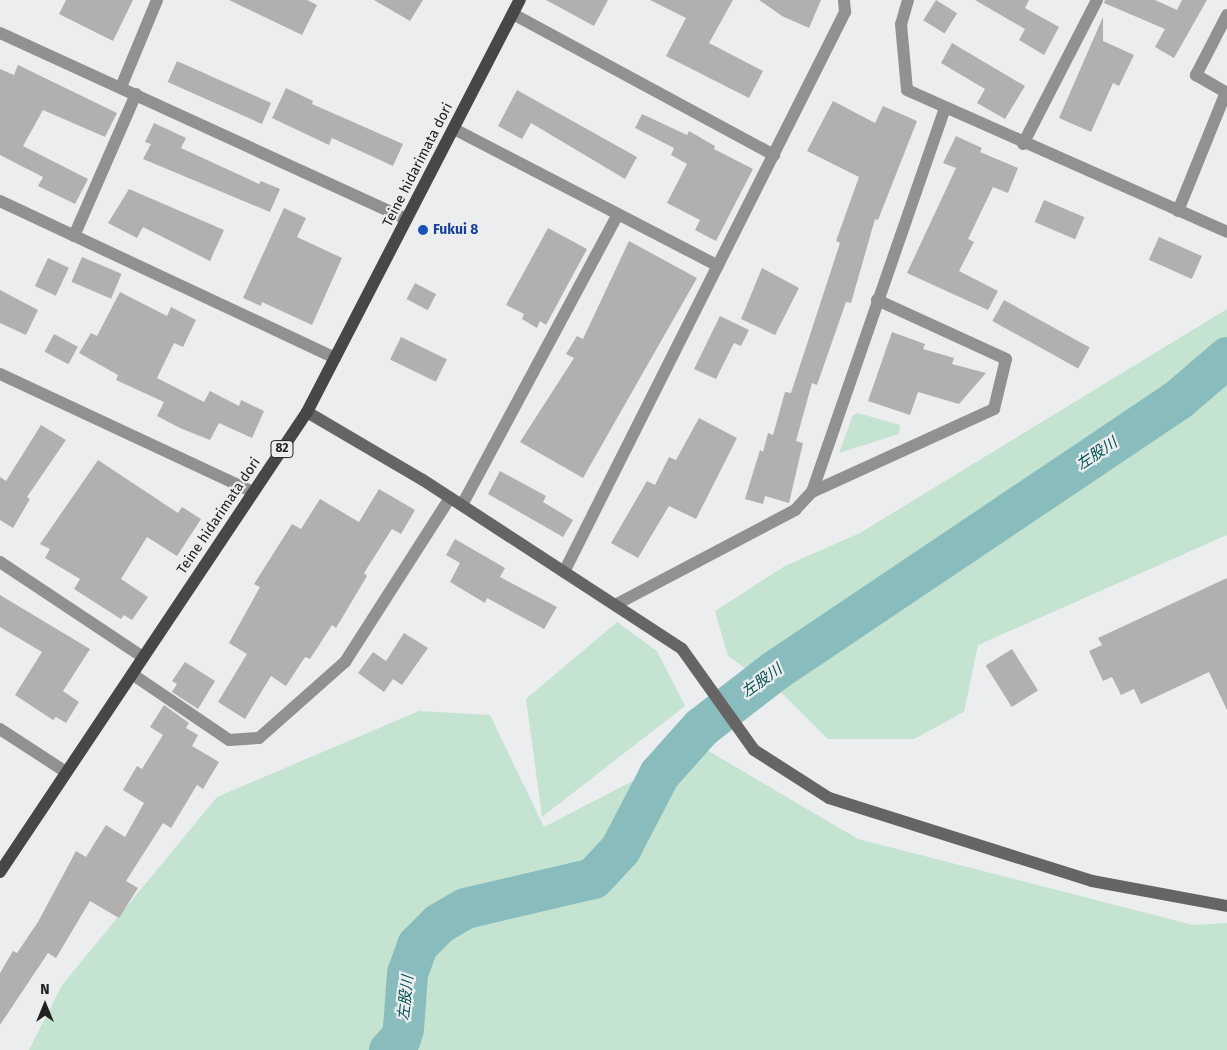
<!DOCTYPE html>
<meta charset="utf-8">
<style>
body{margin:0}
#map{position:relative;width:1227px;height:1050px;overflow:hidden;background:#ecedef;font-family:"Fira Sans","Noto Sans JP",sans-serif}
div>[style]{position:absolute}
.green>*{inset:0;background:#c4e3d1}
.river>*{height:41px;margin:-20.5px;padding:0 20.5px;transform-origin:20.5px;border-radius:20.5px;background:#88bcbd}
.building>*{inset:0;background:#b2b0ae;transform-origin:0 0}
.street>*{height:12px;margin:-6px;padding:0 6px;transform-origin:6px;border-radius:6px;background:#919190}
.secondary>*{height:12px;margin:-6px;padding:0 6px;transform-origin:6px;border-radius:6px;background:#666564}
.primary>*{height:12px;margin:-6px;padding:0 6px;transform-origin:6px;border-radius:6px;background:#484745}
.dots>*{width:14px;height:14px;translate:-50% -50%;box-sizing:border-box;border:2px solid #ecedef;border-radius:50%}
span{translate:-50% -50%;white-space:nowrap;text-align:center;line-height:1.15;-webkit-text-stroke:4.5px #ecedef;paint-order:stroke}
.shield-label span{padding:1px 4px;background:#ecedef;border:1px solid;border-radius:4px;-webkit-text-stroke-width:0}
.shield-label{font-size:12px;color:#212122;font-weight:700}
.street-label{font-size:14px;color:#212122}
.transit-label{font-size:14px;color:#164399;font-weight:700}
.left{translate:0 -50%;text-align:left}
.water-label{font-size:15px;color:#005153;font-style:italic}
.north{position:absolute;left:20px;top:980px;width:50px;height:50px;-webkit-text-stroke:4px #ecedef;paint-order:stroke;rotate:0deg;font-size:14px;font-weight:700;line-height:20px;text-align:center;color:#212122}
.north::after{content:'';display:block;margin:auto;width:18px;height:22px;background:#212122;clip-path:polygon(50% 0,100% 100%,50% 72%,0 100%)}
</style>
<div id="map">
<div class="green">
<div style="clip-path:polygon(1227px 309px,1227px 535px,978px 645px,964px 712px,914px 739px,828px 739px,784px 695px,728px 656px,715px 611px,785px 566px,860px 533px)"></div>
<div style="clip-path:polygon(858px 413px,900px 425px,899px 434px,839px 453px,853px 415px)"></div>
<div style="clip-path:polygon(617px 622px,657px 651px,685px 706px,542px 817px,526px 699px)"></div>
<div style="clip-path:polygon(419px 711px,490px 715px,544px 827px,700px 746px,858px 839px,1193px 925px,1227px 923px,1227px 1050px,29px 1050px,62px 985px,217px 797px)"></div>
</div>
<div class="river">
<div style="left:389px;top:1050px;width:16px;rotate:-47deg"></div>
<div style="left:400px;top:1038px;width:10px;rotate:-73deg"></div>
<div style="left:403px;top:1028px;width:55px;rotate:-85.8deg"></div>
<div style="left:407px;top:973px;width:30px;rotate:-70deg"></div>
<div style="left:417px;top:945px;width:31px;rotate:-45deg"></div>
<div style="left:439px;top:923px;width:30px;rotate:-30deg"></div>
<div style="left:465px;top:908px;width:131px;rotate:-13.2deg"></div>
<div style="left:593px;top:878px;width:40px;rotate:-47deg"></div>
<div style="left:620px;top:849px;width:85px;rotate:-62.5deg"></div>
<div style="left:659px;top:774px;width:63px;rotate:-48.2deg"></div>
<div style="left:701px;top:727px;width:93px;rotate:-37.6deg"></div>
<div style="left:775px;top:670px;width:484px;rotate:-33.9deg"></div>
<div style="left:1177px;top:400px;width:66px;rotate:-40.7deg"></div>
</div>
<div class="building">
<div style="clip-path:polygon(66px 0,133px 0,113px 41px,59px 14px)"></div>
<div style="clip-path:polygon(229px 0,307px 0,317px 5px,302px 35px)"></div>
<div style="clip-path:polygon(374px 0,423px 0,410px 21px)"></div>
<div style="clip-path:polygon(546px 0,608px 0,594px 26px)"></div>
<div style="clip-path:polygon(650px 0,733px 0,709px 43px,763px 71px,749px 98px,666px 56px,686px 18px)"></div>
<div style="clip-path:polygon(759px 0,821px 0,809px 28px,782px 16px)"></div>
<div style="left:936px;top:0;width:25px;height:24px;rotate:32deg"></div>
<div style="clip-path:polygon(975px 0,1029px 0,1025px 8px,1059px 27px,1044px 55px,1019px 40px,1025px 29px)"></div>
<div style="clip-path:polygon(1105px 0,1155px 0,1177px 10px,1182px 0,1207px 0,1174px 58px,1155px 47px,1165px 29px,1104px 3px)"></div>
<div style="clip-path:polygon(1103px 17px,1103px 41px,1134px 55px,1119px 86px,1113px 83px,1091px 132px,1059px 118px)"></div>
<div style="clip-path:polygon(952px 43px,1025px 86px,1005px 119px,977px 103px,985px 89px,941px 63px)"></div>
<div style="left:177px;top:61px;width:103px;height:23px;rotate:24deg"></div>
<div style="clip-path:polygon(18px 65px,117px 113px,105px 137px,43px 110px,23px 146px,88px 179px,75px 204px,38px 186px,43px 177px,0 155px,0 69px,14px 75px)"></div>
<div style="clip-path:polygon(286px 88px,313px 101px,312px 104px,403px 144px,393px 166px,332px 138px,329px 145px,272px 118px)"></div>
<div style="clip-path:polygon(517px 90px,637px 157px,625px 179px,531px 123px,522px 139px,498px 126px)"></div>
<div style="clip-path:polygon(833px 101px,875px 123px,883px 106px,917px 121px,878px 220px,875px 219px,851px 303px,846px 302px,817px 385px,812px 383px,796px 441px,803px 443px,789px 503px,765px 496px,763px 504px,745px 499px,760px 450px,763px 452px,768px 433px,773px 435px,785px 392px,791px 393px,840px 243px,836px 241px,859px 177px,807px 151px)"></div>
<div style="clip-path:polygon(642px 114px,687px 135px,689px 131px,715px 146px,714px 149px,753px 169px,716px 241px,695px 230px,700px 220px,667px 203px,687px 164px,671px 155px,674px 148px,635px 128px)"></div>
<div style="clip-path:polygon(154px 123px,186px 138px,181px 148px,259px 184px,261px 181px,280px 189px,270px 212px,143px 159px,151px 144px,145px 142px)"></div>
<div style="clip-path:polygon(956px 136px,982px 148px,980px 152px,1018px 168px,1008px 193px,993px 187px,968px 239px,974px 242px,959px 271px,998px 291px,988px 310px,907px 273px,956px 168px,943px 163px)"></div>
<div style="clip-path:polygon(129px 189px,224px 230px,210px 261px,143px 227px,137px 238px,108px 223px)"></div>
<div style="left:1044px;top:200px;width:44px;height:24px;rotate:23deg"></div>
<div style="clip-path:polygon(284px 208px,306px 218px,297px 237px,342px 258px,312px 325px,262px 302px,261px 306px,243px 298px)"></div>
<div style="clip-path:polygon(548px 228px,587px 249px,546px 325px,540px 321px,537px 328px,522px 319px,524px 314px,506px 305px)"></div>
<div style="left:1159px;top:237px;width:47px;height:25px;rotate:24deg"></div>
<div style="clip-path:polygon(629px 241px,697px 278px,583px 478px,520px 442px,574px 358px,566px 354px,577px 336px,583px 339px)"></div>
<div style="left:82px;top:257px;width:43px;height:27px;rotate:23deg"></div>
<div style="left:48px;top:258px;width:23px;height:31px;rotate:25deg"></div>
<div style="clip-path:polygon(762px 268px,799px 288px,775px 335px,741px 319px)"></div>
<div style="left:415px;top:283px;width:24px;height:18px;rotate:28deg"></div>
<div style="clip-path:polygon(0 290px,38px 310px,26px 335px,0 323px)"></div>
<div style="clip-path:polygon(120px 292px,167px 316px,171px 307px,196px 320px,183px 347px,174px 343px,157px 378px,204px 402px,210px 391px,239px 406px,241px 400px,264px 411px,252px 438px,219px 423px,210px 440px,180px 428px,157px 416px,164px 402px,116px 380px,118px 375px,79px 353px,91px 333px,97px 336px)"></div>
<div style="left:1004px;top:300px;width:98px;height:24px;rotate:29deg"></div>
<div style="clip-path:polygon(720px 316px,749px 330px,741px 346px,734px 343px,716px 379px,694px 369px)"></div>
<div style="clip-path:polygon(892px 332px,925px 344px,923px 349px,954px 358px,952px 364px,986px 373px,959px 404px,918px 392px,910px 415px,868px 401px)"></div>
<div style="left:54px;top:334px;width:27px;height:20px;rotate:28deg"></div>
<div style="left:401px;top:337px;width:51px;height:25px;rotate:26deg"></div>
<div style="clip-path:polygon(699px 418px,737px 438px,696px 519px,669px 506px,638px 558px,611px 543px,647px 481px,655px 485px,669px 457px,676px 460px)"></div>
<div style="clip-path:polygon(41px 425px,66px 440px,27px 497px,30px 499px,13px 528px,0 520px,0 477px,6px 481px)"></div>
<div style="clip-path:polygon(98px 460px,178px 513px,182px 507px,201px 519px,177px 556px,147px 537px,121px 579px,148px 597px,132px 620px,124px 615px,121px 619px,74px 589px,80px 579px,45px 558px,50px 549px,40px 544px)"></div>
<div style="clip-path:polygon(500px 471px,546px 496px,543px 502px,573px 520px,563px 537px,488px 494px)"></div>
<div style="clip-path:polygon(379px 489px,415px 510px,401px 534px,392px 529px,364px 573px,367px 576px,336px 628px,332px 625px,310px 659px,305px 657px,286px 686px,271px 676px,245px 719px,218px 702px,247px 654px,229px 643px,260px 587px,254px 584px,292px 524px,301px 529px,320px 499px,359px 522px)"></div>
<div style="clip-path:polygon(455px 539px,505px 568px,500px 577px,557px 607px,544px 629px,487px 598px,485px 603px,450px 582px,460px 563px,446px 555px)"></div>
<div style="clip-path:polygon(1227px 578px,1227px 710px,1209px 672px,1141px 704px,1134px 689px,1121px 695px,1112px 677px,1103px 681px,1089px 651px,1102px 645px,1098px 638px)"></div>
<div style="clip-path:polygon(0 595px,90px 649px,63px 691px,79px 702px,66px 723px,56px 717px,53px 720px,15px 695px,42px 652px,0 627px)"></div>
<div style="clip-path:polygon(404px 633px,428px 648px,402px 685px,393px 679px,384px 692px,358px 673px,373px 652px,386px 661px)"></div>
<div style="left:1012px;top:649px;width:49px;height:31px;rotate:58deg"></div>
<div style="clip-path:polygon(185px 662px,215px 681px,198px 709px,172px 692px,177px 684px,172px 681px)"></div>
<div style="clip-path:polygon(164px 705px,189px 723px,186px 728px,198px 735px,192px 746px,219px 762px,203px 789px,197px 785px,171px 828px,163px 823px,126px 881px,138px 888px,119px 918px,90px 901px,56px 958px,48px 953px,0 1025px,0 973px,13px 951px,17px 953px,38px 922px,76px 851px,86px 857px,106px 825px,125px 837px,144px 803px,123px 790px,137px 766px,142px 769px,163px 735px,150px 727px)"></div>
</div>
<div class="street">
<div style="left:908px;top:0;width:25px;rotate:106deg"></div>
<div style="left:901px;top:24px;width:66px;rotate:84.8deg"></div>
<div style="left:907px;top:90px;width:350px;rotate:23.9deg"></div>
<div style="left:513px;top:14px;width:297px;rotate:28.4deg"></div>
<div style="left:1227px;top:15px;width:68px;rotate:117.3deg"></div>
<div style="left:1196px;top:75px;width:36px;rotate:30deg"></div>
<div style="left:0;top:33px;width:447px;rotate:24.6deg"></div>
<div style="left:121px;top:87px;width:94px;rotate:-67.5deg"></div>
<div style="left:454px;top:129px;width:297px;rotate:27.4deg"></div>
<div style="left:1023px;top:144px;width:162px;rotate:-62.8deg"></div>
<div style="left:0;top:201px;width:370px;rotate:25.1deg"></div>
<div style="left:1178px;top:211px;width:128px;rotate:-68deg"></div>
<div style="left:74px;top:236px;width:155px;rotate:-66.4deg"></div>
<div style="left:0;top:374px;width:279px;rotate:25deg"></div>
<div style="left:812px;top:492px;width:406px;rotate:-70.9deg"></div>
<div style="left:462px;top:505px;width:330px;rotate:-61.8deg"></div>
<div style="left:0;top:562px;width:172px;rotate:33.6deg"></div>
<div style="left:564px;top:572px;width:627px;rotate:-63.35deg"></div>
<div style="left:845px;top:12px;width:12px;rotate:-95deg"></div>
<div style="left:615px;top:605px;width:204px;rotate:-27.8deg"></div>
<div style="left:795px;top:510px;width:25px;rotate:-47deg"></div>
<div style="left:812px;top:492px;width:200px;rotate:-24.5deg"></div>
<div style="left:994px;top:409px;width:51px;rotate:-76.5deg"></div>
<div style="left:1006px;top:359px;width:142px;rotate:-155.4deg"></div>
<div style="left:132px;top:674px;width:117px;rotate:34.2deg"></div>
<div style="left:229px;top:740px;width:30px;rotate:-4deg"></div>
<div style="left:259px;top:738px;width:115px;rotate:-41.5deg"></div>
<div style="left:345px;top:662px;width:195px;rotate:-57.4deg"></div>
<div style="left:0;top:729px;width:79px;rotate:33.1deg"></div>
</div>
<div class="secondary">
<div style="left:307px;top:412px;width:134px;rotate:30.4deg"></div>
<div style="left:423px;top:480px;width:309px;rotate:33.1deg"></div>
<div style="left:682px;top:649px;width:124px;rotate:54.5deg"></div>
<div style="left:754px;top:750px;width:89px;rotate:32.6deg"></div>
<div style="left:829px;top:798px;width:276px;rotate:17.5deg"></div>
<div style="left:1092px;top:881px;width:137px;rotate:10.5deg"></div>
</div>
<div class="primary">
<div style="left:0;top:872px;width:553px;rotate:-56.28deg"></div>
<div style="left:307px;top:412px;width:464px;rotate:-62.7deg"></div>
</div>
<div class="dots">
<div style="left:423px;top:230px;background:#1a4fb4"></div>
</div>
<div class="shield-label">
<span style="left:282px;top:449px">82</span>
</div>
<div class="street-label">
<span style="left:418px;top:165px;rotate:-63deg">Teine hidarimata dori</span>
<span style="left:219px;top:516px;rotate:-56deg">Teine hidarimata dori</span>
</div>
<div class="transit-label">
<span class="left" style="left:433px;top:230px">Fukui 8</span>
</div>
<div class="water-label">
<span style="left:1097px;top:454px;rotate:-34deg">左股川</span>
<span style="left:762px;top:681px;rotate:-36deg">左股川</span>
<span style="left:406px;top:998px;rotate:-84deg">左股川</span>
</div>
<div class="north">N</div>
</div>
